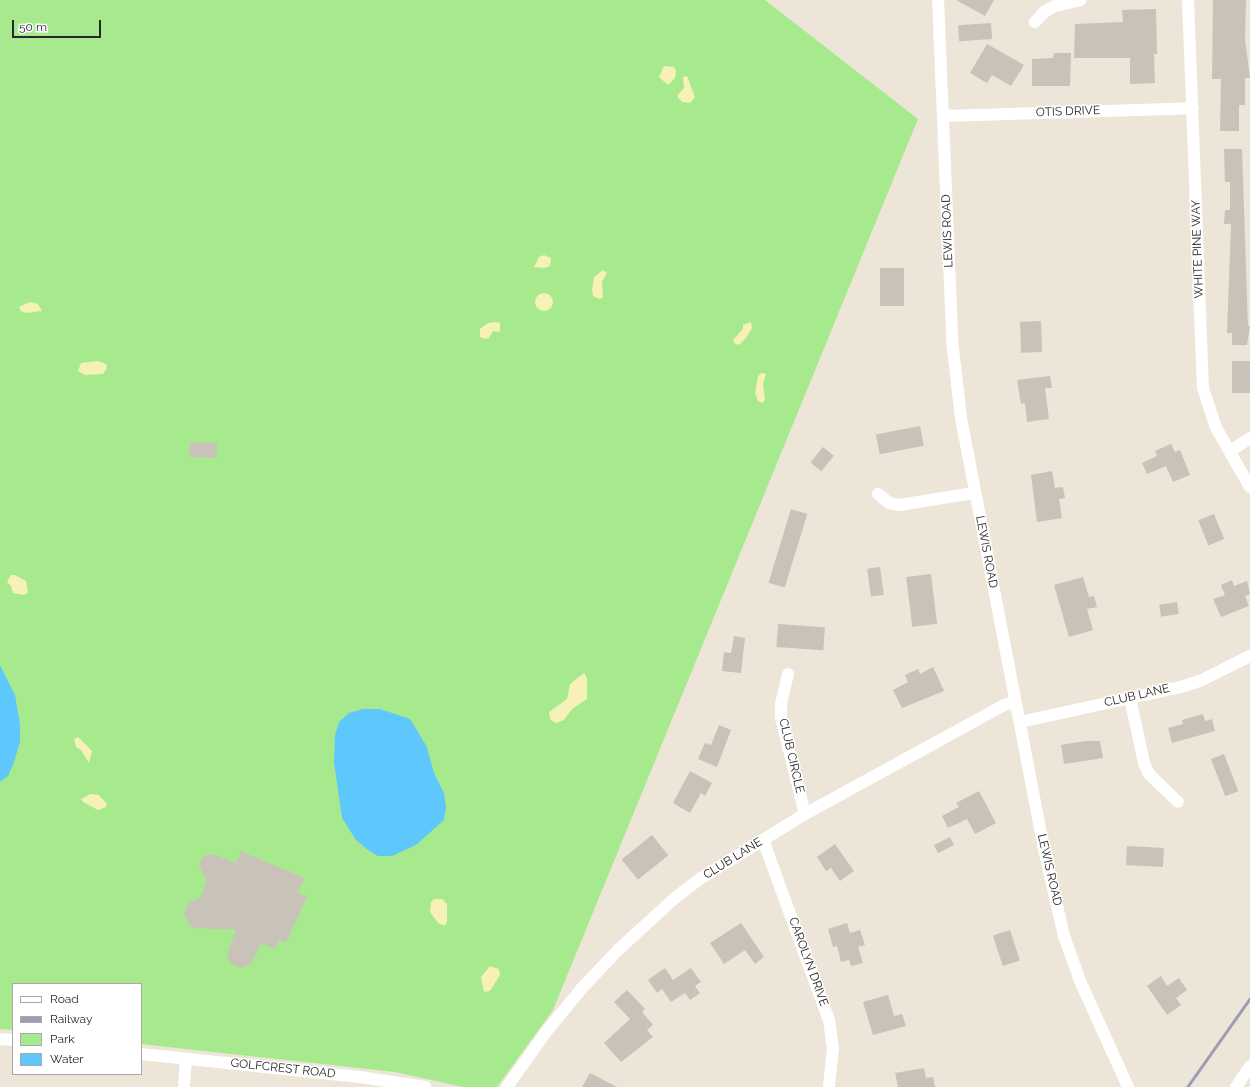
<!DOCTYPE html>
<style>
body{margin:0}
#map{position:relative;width:1250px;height:1087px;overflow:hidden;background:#ede5d8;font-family:Raleway,sans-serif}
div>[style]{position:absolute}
.green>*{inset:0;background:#a7ea8e}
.sand>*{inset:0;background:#f6f1b6}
.round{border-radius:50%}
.water>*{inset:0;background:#5ec7fc}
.building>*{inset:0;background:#c8c2b8;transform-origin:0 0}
.minor>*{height:12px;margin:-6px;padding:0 6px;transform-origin:6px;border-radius:6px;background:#fff}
.rail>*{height:3px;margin:-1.5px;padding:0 1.5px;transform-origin:1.5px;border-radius:1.5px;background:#9a9db5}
span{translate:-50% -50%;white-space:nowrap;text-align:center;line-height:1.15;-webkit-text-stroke:3px #fff;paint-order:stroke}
.street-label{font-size:12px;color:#282828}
.legend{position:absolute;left:12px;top:983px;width:130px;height:92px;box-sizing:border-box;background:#fff;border:1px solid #a9a9a9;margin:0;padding:5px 7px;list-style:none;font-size:12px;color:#282828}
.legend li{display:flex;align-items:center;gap:8px;height:20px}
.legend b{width:20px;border:1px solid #a9a9a9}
.scale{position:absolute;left:12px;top:20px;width:89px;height:18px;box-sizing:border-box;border:2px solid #282828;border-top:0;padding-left:5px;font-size:12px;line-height:14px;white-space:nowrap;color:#282828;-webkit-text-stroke:3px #fff;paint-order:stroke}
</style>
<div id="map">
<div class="green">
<div style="clip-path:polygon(0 0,765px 0,918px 119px,553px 1010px,497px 1087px,463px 1087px,395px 1072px,141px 1044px,141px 984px,13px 984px,13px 1030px,0 1029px)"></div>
</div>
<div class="sand">
<div style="clip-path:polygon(664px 66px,674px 67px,676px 71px,675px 78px,668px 85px,659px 77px)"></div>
<div style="clip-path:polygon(687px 76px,695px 97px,690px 103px,682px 102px,677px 96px,684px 88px,683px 77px)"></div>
<div style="clip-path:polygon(544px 255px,551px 258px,550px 266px,545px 268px,534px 267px,539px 257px)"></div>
<div style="clip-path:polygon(603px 270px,607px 273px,602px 282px,603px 297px,600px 299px,593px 296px,592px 290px,594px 277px)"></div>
<div class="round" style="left:535px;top:293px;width:18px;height:18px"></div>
<div style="clip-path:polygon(30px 302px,38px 304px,42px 311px,26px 313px,21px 311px,19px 307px)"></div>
<div style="clip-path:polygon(496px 322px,500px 323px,500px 332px,493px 331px,489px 338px,485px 339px,480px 337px,480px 329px,488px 323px)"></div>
<div style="clip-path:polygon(751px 322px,752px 328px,746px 338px,739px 345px,734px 343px,733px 340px,743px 329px,743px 325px)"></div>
<div style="clip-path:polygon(98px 361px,106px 364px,107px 368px,103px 374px,85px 375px,78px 371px,81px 363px)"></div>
<div style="clip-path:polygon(762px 373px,766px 374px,763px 384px,765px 400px,762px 403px,758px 401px,755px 393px,758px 376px)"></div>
<div style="clip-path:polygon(11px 575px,15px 575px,26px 581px,28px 592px,24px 595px,13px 593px,11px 586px,7px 582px)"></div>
<div style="clip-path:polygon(584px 673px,587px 678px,587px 699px,572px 709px,564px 720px,556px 723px,550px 719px,549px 712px,567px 699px,570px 684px)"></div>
<div style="clip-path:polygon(78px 737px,92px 751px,89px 763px,81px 750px,76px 747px,74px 739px)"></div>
<div style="clip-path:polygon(91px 794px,99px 795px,107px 804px,106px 807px,98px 810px,83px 802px,81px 799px)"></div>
<div style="clip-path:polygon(434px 899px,442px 899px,447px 904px,447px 921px,445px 926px,438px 923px,430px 912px,431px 902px)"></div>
<div style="clip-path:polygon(490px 966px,499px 969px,500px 975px,490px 991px,484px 992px,481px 977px)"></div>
</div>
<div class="water">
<div style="clip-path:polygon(0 665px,15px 695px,20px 724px,20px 742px,14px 762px,8px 776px,0 782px)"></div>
<div style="clip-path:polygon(363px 709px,380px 709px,410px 719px,427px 747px,434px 773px,444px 793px,446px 807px,444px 820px,416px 845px,392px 856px,378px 856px,368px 850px,356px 840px,342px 818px,334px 762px,335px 735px,339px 722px,349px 713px)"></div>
</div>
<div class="building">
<div style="clip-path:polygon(956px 0,994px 0,985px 16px)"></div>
<div style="clip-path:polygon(1213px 0,1246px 0,1245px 39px,1250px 78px,1245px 78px,1245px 105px,1239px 105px,1239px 131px,1220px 131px,1221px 79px,1212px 79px)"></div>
<div style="clip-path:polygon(1156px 9px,1157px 54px,1154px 54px,1155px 83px,1130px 84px,1130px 58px,1074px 58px,1075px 24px,1123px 22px,1122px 10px)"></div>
<div style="left:991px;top:23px;width:16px;height:33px;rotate:86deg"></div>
<div style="clip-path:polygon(987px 44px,1024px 65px,1011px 86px,992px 75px,987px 83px,970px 73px)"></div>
<div style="clip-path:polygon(1054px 53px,1071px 53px,1070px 86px,1032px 86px,1032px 59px,1053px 58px)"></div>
<div style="clip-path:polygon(1224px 149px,1242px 149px,1248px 326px,1250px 326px,1247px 345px,1232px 345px,1232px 333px,1227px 333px,1231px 224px,1224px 224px,1225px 210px,1230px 210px,1230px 182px,1225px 182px)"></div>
<div style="left:880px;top:268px;width:24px;height:38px"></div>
<div style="left:1041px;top:321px;width:31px;height:21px;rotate:88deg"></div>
<div style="left:1250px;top:361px;width:32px;height:18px;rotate:90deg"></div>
<div style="clip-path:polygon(1050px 376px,1052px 388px,1045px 388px,1049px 419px,1027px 422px,1025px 403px,1021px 404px,1017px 380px)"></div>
<div style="left:920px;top:426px;width:20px;height:45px;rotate:79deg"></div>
<div style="left:190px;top:442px;width:27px;height:15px;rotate:2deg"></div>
<div style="clip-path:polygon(1171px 444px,1175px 452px,1180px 450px,1190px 475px,1173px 482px,1166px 466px,1147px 474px,1142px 463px,1157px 456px,1155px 451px)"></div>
<div style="left:823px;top:447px;width:14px;height:20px;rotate:39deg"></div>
<div style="clip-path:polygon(1052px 471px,1055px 488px,1063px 487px,1065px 498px,1059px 499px,1062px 518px,1037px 522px,1031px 475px)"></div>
<div style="left:791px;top:509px;width:17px;height:77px;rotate:17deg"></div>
<div style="left:1214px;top:514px;width:27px;height:17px;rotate:68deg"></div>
<div style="left:880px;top:567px;width:28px;height:13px;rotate:82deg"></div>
<div style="left:931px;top:574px;width:50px;height:25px;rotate:83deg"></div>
<div style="clip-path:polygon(1083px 577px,1089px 597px,1094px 596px,1097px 607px,1087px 609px,1093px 630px,1069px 637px,1054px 585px)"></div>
<div style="clip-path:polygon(1232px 580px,1234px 586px,1247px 581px,1250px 594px,1245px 596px,1249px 606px,1221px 617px,1213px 599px,1225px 595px,1221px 585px)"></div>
<div style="left:1177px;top:602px;width:12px;height:18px;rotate:81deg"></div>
<div style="left:778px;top:624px;width:47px;height:23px;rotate:4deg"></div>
<div style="clip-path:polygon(734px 636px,745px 638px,741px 673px,722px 671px,724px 652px,731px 653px)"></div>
<div style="clip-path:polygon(933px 667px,944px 691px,902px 708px,893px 690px,908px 682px,905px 675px,918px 669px,920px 674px)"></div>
<div style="clip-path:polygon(1203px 714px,1205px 721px,1212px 719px,1215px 731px,1172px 743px,1168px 728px,1183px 724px,1182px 720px)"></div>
<div style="clip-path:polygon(719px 725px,731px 730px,717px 767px,698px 759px,705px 743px,711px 745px)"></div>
<div style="clip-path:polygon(1085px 741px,1100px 741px,1103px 758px,1064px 764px,1061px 745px)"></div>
<div style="left:1224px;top:754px;width:40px;height:14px;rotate:69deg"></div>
<div style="clip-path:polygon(690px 771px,712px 783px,705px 796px,701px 793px,690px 813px,673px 803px)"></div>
<div style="clip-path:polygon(979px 791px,996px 823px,975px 834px,967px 819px,948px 828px,942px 816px,959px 807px,956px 803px)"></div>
<div style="left:652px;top:835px;width:26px;height:39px;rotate:51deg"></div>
<div style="left:950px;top:837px;width:9px;height:18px;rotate:63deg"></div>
<div style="clip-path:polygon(835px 844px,854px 871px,840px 881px,831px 868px,826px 871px,817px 857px)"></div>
<div style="left:1127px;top:846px;width:37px;height:19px;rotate:3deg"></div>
<div style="clip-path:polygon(241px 851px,304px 878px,298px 893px,307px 897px,286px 943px,279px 940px,275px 949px,261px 943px,251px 964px,241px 968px,231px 964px,227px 954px,236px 930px,195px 928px,189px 925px,184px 914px,188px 902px,200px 898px,207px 880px,199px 866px,203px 856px,213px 854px,236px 863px)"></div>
<div style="clip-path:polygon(741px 923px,764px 957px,755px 964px,745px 950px,724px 964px,710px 943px)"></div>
<div style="clip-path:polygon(847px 923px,850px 933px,860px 930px,865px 945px,858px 947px,863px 963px,851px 966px,849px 960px,841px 962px,837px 946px,833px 947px,828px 929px)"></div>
<div style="left:1010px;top:930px;width:32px;height:18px;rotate:72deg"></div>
<div style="clip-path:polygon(665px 968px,673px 980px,691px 968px,701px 982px,695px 986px,700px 993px,690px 1000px,685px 993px,671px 1002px,662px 989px,657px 993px,648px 980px)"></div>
<div style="clip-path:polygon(1161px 976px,1167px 986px,1179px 978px,1187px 990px,1176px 998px,1181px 1005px,1167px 1015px,1147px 986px)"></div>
<div style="clip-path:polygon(627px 990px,645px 1009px,642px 1012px,653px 1025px,647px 1030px,653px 1037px,621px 1062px,604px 1043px,630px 1019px,614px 1002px)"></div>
<div style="clip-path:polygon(888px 995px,894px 1016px,902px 1014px,906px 1026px,873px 1035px,863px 1002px)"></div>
<div style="clip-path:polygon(924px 1068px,926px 1078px,933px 1077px,935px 1087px,898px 1087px,895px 1073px)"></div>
<div style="clip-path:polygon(590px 1073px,617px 1087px,582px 1087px)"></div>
</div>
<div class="minor">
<div style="left:938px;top:0;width:340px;rotate:87.6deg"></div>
<div style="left:952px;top:340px;width:79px;rotate:83.4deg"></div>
<div style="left:961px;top:418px;width:435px;rotate:79.1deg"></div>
<div style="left:1043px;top:845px;width:93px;rotate:77deg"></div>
<div style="left:1064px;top:936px;width:48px;rotate:70.4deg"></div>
<div style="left:1080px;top:981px;width:116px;rotate:65.6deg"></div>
<div style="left:1188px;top:0;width:388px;rotate:87.8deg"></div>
<div style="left:1203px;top:388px;width:40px;rotate:72deg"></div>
<div style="left:1215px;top:426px;width:70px;rotate:60.2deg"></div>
<div style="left:1035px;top:22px;width:13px;rotate:-48deg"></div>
<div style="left:1044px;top:12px;width:13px;rotate:-29deg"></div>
<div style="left:1055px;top:6px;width:26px;rotate:-13deg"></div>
<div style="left:944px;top:116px;width:249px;rotate:-1.8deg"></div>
<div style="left:1230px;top:451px;width:24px;rotate:-33deg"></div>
<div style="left:878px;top:494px;width:14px;rotate:39deg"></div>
<div style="left:889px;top:503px;width:10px;rotate:11deg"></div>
<div style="left:899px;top:505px;width:76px;rotate:-9.1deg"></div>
<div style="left:788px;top:674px;width:32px;rotate:103deg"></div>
<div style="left:781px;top:705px;width:13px;rotate:90deg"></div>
<div style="left:781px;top:718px;width:99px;rotate:76deg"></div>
<div style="left:1130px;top:698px;width:66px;rotate:77.8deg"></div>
<div style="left:1144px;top:763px;width:12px;rotate:66deg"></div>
<div style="left:1149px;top:774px;width:40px;rotate:44deg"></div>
<div style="left:1020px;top:722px;width:165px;rotate:-12.3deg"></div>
<div style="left:1181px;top:687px;width:20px;rotate:-18deg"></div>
<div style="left:1200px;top:681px;width:56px;rotate:-26.6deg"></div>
<div style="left:763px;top:840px;width:192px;rotate:69.9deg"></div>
<div style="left:829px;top:1020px;width:28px;rotate:82deg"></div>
<div style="left:833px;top:1048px;width:39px;rotate:96deg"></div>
<div style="left:0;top:1039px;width:13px;rotate:4deg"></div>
<div style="left:141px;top:1054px;width:220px;rotate:6deg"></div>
<div style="left:360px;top:1077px;width:66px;rotate:8.7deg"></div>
<div style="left:184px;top:1087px;width:28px;rotate:-86deg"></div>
<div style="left:507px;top:1087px;width:67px;rotate:-54.7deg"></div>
<div style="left:546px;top:1032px;width:57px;rotate:-50.7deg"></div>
<div style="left:582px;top:988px;width:54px;rotate:-46.5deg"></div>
<div style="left:619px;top:949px;width:77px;rotate:-42.4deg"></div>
<div style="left:676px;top:897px;width:34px;rotate:-37deg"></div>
<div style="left:703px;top:877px;width:120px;rotate:-31.7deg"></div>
<div style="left:805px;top:814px;width:227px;rotate:-28.7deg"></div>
<div style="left:1004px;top:705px;width:11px;rotate:-15deg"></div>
<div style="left:1236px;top:1087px;width:25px;rotate:-56deg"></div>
</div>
<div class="rail">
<div style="left:1187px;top:1087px;width:109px;rotate:-54.7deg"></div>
</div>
<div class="street-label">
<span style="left:1068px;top:112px;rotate:-2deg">OTIS DRIVE</span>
<span style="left:948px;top:231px;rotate:-92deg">LEWIS ROAD</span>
<span style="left:1198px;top:249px;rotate:-92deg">WHITE PINE WAY</span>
<span style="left:986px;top:552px;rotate:79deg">LEWIS ROAD</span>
<span style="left:1137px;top:696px;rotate:-13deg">CLUB LANE</span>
<span style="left:791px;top:756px;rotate:77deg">CLUB CIRCLE</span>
<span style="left:733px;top:859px;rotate:-32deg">CLUB LANE</span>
<span style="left:1049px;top:870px;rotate:77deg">LEWIS ROAD</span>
<span style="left:808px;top:962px;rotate:70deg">CAROLYN DRIVE</span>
<span style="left:283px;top:1069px;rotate:6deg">GOLFCREST ROAD</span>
</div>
<ul class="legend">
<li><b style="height:5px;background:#fff"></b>Road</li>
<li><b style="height:5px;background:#9a9db5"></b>Railway</li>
<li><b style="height:11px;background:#a7ea8e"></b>Park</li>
<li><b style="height:11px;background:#5ec7fc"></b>Water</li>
</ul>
<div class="scale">50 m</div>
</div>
